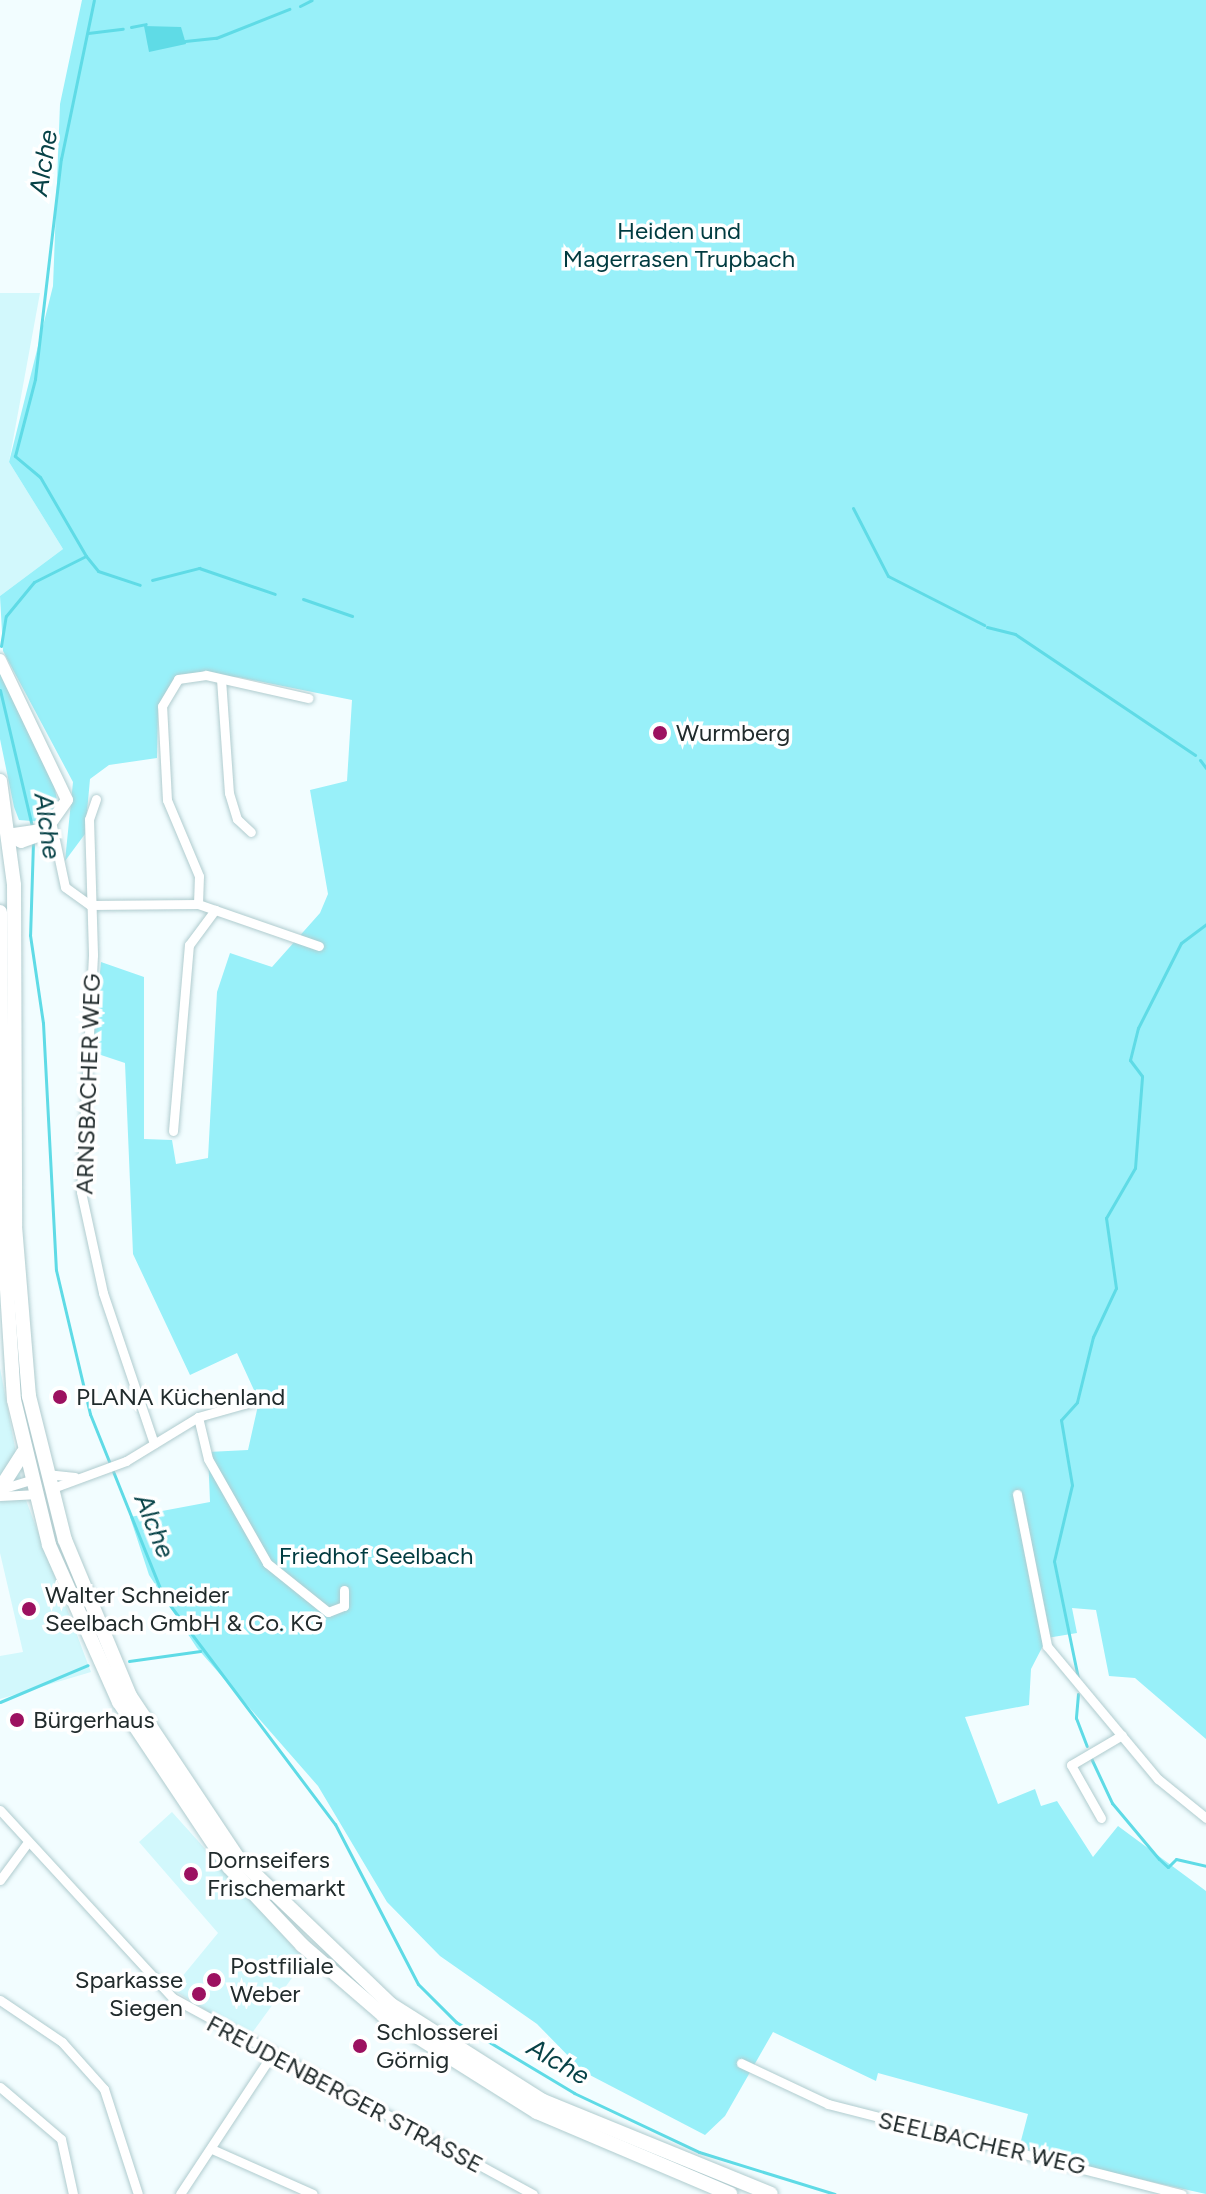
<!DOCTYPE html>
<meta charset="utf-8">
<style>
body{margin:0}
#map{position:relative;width:1206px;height:2194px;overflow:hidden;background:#f2fdff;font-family:Figtree,sans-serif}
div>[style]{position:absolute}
.built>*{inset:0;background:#d2f8fc}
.green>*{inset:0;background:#98f0f9}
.water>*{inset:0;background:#5fdbe6}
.stream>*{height:3px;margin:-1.5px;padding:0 1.5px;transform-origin:1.5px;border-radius:1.5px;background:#5fdbe6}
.roads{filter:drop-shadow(0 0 2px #b0cccf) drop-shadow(0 0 2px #b0cccf)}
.minor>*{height:9px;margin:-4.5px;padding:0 4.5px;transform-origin:4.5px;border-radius:4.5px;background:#fff}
.tertiary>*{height:12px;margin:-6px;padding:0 6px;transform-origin:6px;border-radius:6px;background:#fff}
.secondary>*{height:14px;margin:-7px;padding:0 7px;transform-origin:7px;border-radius:7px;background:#fff}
.dots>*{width:22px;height:22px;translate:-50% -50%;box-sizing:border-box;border:4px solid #fff;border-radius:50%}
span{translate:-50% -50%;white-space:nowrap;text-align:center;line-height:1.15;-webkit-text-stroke:7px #fff;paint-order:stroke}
.park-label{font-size:24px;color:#003b40}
.poi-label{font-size:24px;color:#212b2c}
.left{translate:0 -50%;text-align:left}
.right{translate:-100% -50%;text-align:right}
.street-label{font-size:24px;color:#212b2c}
.water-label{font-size:26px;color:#074247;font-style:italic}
</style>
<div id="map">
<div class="built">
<div style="clip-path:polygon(0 293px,40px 293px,9px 462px,63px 549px,0 596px)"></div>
<div style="clip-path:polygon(0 1368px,24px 1495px,91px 1672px,0 1699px,0 1656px,23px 1652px,0 1553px)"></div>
<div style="clip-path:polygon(172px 1812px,305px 1960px,249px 2037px,172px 1989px,218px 1933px,139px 1842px)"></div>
</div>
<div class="green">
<div style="clip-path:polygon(82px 0,1206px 0,1206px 1739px,1135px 1678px,1109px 1676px,1096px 1610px,1072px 1608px,1077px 1633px,1047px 1638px,1031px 1669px,1029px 1705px,965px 1717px,998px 1804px,1035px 1789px,1041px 1806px,1057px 1801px,1093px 1857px,1118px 1826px,1206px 1891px,1206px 2194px,1018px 2152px,1028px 2114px,878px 2073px,876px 2081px,773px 2032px,725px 2116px,705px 2135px,584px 2072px,537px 2024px,440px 1956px,387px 1902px,318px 1786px,197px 1648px,149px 1575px,130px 1517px,210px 1502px,208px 1452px,248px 1450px,259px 1401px,237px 1353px,190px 1375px,133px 1254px,125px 1063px,92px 1052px,101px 962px,144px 977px,144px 1139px,172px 1140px,176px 1164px,208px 1158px,217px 992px,230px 953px,272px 967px,320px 913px,328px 894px,310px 790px,347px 781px,352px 700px,238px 677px,178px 675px,158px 711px,157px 758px,109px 765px,90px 779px,85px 834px,65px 861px,73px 782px,3px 651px,0 596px,63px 549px,9px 462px,53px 286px,60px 104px)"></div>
<div style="clip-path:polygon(0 673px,51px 771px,58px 804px,44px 822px,19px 820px,14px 807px,0 739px)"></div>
</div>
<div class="water">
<div style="clip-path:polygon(144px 26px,181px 27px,186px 44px,149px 52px)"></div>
</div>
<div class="stream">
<div style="left:300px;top:6px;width:13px;rotate:-27deg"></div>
<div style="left:131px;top:27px;width:15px;rotate:-11deg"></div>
<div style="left:88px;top:33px;width:35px;rotate:-7deg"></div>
<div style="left:185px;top:41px;width:31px;rotate:-6deg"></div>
<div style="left:216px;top:38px;width:79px;rotate:-21.7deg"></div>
<div style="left:853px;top:508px;width:76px;rotate:62.8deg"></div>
<div style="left:888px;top:576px;width:108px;rotate:27deg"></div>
<div style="left:86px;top:556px;width:19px;rotate:51deg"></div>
<div style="left:98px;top:571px;width:44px;rotate:18.4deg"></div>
<div style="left:152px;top:580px;width:49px;rotate:-14.3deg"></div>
<div style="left:199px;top:568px;width:80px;rotate:18.9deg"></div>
<div style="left:303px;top:599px;width:52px;rotate:19.1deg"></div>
<div style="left:987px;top:627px;width:29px;rotate:14deg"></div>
<div style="left:1015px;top:634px;width:217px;rotate:33.9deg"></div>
<div style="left:1px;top:646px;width:30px;rotate:-81deg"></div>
<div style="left:6px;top:616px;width:44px;rotate:-50.5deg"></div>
<div style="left:34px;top:582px;width:58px;rotate:-26.6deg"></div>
<div style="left:86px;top:556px;width:91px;rotate:-120.2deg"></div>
<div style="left:40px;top:477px;width:33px;rotate:-140deg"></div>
<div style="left:15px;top:456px;width:80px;rotate:-75.4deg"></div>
<div style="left:35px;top:379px;width:222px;rotate:-83.3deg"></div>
<div style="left:61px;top:159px;width:162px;rotate:-78.3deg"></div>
<div style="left:0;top:690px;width:140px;rotate:76.8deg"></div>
<div style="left:1200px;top:760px;width:10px;rotate:53deg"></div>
<div style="left:33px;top:842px;width:93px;rotate:91.8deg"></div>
<div style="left:30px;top:935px;width:89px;rotate:81.6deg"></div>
<div style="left:43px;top:1023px;width:247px;rotate:87deg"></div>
<div style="left:56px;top:1270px;width:148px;rotate:76.7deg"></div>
<div style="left:90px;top:1414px;width:196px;rotate:68.1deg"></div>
<div style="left:163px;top:1596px;width:286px;rotate:53deg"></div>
<div style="left:335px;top:1824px;width:180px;rotate:62.6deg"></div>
<div style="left:418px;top:1984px;width:54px;rotate:45deg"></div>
<div style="left:456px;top:2022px;width:138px;rotate:31deg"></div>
<div style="left:574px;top:2093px;width:138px;rotate:25.3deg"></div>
<div style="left:699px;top:2152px;width:142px;rotate:17.2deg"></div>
<div style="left:129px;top:1661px;width:72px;rotate:-8deg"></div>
<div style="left:1078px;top:1678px;width:119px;rotate:-101.6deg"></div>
<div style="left:1054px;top:1561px;width:78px;rotate:-76.7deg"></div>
<div style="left:1072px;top:1485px;width:66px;rotate:-99.6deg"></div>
<div style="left:1061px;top:1420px;width:24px;rotate:-48deg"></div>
<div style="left:1077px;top:1402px;width:67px;rotate:-76.2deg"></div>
<div style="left:1093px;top:1337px;width:54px;rotate:-64.9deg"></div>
<div style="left:1116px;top:1288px;width:71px;rotate:-98.1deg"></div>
<div style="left:1106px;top:1218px;width:58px;rotate:-59.9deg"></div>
<div style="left:1135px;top:1168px;width:92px;rotate:-85.6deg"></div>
<div style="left:1142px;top:1076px;width:20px;rotate:-127deg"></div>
<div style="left:1130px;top:1060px;width:33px;rotate:-76deg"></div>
<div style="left:1138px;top:1028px;width:95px;rotate:-63.2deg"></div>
<div style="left:1181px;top:943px;width:31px;rotate:-37deg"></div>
<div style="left:1078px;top:1694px;width:24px;rotate:95deg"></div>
<div style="left:1076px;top:1718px;width:30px;rotate:69deg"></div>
<div style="left:0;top:1702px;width:95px;rotate:-22.8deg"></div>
<div style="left:1090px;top:1756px;width:52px;rotate:64.9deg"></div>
<div style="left:1112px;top:1803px;width:73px;rotate:50deg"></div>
<div style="left:1159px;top:1859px;width:12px;rotate:42deg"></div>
<div style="left:1168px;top:1867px;width:11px;rotate:-45deg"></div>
<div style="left:1176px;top:1859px;width:31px;rotate:13deg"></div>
</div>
<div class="roads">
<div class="minor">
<div style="left:221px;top:679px;width:114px;rotate:86deg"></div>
<div style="left:229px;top:793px;width:27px;rotate:73deg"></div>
<div style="left:237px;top:819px;width:19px;rotate:43deg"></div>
<div style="left:96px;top:799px;width:21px;rotate:109deg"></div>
<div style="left:89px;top:819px;width:136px;rotate:88.3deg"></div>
<div style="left:93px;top:955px;width:237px;rotate:92.9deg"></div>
<div style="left:81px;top:1192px;width:103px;rotate:77.7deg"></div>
<div style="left:103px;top:1293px;width:159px;rotate:71.3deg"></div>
<div style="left:52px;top:826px;width:62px;rotate:78deg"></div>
<div style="left:65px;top:887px;width:31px;rotate:36deg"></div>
<div style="left:90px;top:905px;width:108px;rotate:-0.5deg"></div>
<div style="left:198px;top:904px;width:128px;rotate:19.1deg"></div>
<div style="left:198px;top:904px;width:28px;rotate:-88deg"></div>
<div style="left:199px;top:876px;width:82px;rotate:-112.8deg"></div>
<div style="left:167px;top:800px;width:94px;rotate:-93deg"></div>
<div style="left:162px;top:706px;width:31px;rotate:-59deg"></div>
<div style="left:178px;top:679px;width:28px;rotate:-8deg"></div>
<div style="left:206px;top:675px;width:105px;rotate:12.7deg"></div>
<div style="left:173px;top:1131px;width:187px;rotate:-85.1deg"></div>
<div style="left:189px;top:945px;width:44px;rotate:-53.4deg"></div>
<div style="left:198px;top:1417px;width:43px;rotate:76.6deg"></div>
<div style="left:208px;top:1459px;width:120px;rotate:60.4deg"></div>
<div style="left:267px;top:1563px;width:78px;rotate:38.8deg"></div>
<div style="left:328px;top:1612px;width:17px;rotate:-21deg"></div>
<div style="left:344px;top:1606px;width:16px;rotate:-90deg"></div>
<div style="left:46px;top:1474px;width:29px;rotate:6deg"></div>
<div style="left:1px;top:1489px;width:30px;rotate:-17deg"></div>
<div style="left:50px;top:1489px;width:81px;rotate:-20.2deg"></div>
<div style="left:126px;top:1461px;width:84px;rotate:-31.4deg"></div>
<div style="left:198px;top:1417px;width:62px;rotate:-15.8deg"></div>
<div style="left:1017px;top:1494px;width:155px;rotate:78.8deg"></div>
<div style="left:1047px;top:1646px;width:173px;rotate:50.2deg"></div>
<div style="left:1158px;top:1779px;width:62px;rotate:39.1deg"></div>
<div style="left:0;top:1496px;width:33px;rotate:-3deg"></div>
<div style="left:0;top:1810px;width:255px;rotate:47.4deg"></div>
<div style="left:173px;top:1998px;width:410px;rotate:28.6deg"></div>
<div style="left:1101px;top:1818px;width:61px;rotate:-119.5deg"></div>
<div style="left:1071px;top:1765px;width:59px;rotate:-30.5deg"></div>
<div style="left:0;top:1880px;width:47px;rotate:-53.6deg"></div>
<div style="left:0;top:2000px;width:75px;rotate:34.1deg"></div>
<div style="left:62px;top:2042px;width:63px;rotate:48.2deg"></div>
<div style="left:104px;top:2089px;width:110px;rotate:72.1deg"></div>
<div style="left:741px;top:2063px;width:96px;rotate:25.2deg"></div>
<div style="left:828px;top:2104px;width:365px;rotate:14.3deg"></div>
<div style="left:0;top:2087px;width:80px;rotate:40.4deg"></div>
<div style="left:61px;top:2139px;width:56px;rotate:77.7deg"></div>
<div style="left:214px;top:2150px;width:108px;rotate:24deg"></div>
<div style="left:180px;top:2194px;width:165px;rotate:-56.6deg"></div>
</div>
<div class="tertiary">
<div style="left:0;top:660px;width:155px;rotate:64.4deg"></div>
<div style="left:67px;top:800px;width:42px;rotate:125.2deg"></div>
<div style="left:43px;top:834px;width:23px;rotate:160deg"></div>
<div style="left:21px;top:842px;width:16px;rotate:-153deg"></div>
<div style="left:7px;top:835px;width:40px;rotate:-8.5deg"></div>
</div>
<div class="secondary">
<div style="left:0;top:781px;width:105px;rotate:82.3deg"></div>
<div style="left:14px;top:885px;width:341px;rotate:89.8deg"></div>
<div style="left:15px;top:1226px;width:171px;rotate:85.3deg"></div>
<div style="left:29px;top:1396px;width:148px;rotate:76deg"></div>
<div style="left:65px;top:1540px;width:169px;rotate:67.4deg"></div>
<div style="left:130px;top:1696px;width:195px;rotate:56.3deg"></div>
<div style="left:238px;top:1858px;width:211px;rotate:43.8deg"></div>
<div style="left:390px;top:2004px;width:181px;rotate:32.4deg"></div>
<div style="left:543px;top:2101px;width:246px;rotate:22.2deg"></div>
<div style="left:0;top:912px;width:314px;rotate:89.5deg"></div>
<div style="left:3px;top:1226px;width:174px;rotate:86.4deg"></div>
<div style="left:14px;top:1400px;width:149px;rotate:76.4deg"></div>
<div style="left:49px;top:1545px;width:172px;rotate:66deg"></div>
<div style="left:119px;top:1702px;width:198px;rotate:56.3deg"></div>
<div style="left:229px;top:1867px;width:107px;rotate:46.9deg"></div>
<div style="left:302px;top:1945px;width:107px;rotate:40.8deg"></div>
<div style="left:383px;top:2015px;width:182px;rotate:32.2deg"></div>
<div style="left:537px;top:2112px;width:210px;rotate:23deg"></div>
<div style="left:0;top:1489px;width:43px;rotate:-57.4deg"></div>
</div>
</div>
<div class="dots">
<div style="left:660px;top:733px;background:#9c1160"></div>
<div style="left:60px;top:1397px;background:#9c1160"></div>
<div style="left:29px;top:1609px;background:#9c1160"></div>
<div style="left:17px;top:1720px;background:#9c1160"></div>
<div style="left:191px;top:1874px;background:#9c1160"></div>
<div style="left:214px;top:1980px;background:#9c1160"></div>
<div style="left:199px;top:1994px;background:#9c1160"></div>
<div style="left:360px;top:2046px;background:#9c1160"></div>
</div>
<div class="park-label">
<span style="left:679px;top:245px">Heiden und<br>Magerrasen Trupbach</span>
<span style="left:376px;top:1556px">Friedhof Seelbach</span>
</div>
<div class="poi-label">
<span class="left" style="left:676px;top:733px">Wurmberg</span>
<span class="left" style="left:76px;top:1397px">PLANA Küchenland</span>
<span class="left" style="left:45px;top:1609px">Walter Schneider<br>Seelbach GmbH &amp; Co. KG</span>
<span class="left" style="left:33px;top:1720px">Bürgerhaus</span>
<span class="left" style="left:207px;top:1874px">Dornseifers<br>Frischemarkt</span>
<span class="left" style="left:230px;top:1980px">Postfiliale<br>Weber</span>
<span class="right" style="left:183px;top:1994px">Sparkasse<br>Siegen</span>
<span class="left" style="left:376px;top:2046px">Schlosserei<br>Görnig</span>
</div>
<div class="street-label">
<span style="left:88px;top:1084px;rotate:-88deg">ARNSBACHER WEG</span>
<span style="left:345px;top:2094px;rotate:28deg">FREUDENBERGER STRASSE</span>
<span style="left:982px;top:2143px;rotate:13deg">SEELBACHER WEG</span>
</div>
<div class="water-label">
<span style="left:44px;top:163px;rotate:-81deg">Alche</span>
<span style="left:47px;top:826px;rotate:82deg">Alche</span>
<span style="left:154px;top:1526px;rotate:68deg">Alche</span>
<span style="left:558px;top:2062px;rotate:30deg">Alche</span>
</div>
</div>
